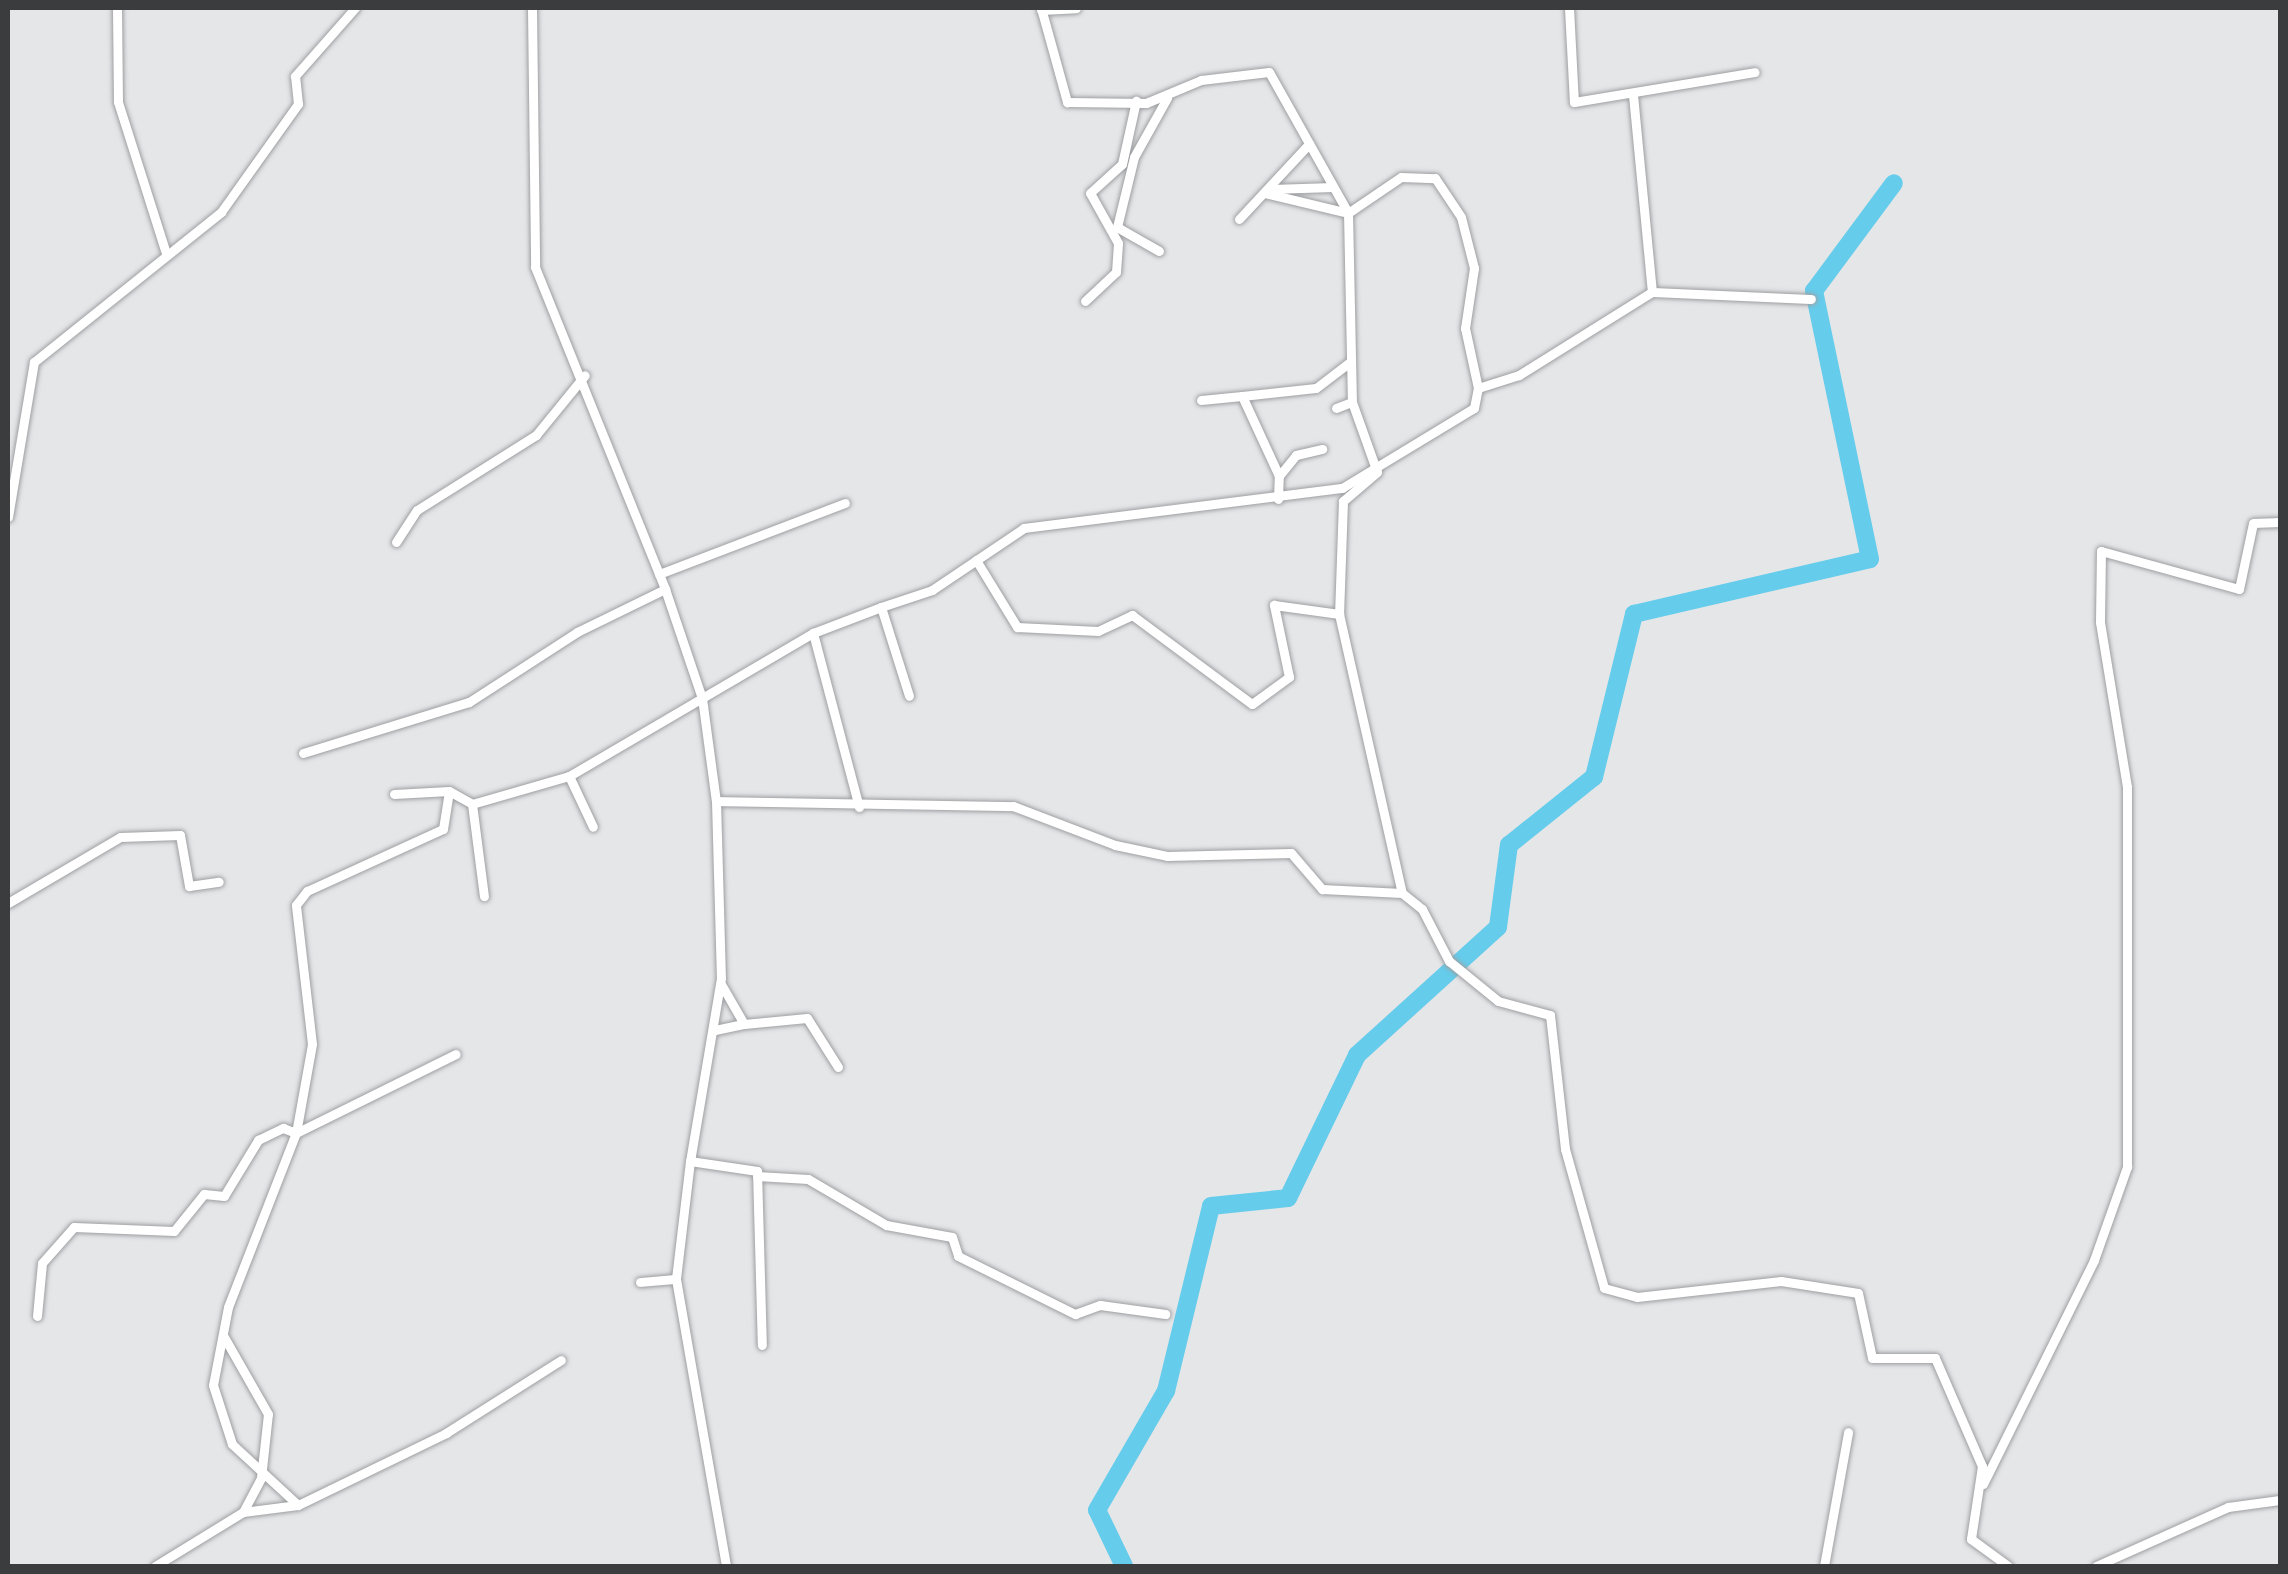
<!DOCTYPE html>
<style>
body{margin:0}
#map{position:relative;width:2288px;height:1574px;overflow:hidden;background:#e4e6e8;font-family:"Titillium Web",sans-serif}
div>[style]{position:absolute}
.river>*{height:18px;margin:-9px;padding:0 9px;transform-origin:9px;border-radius:9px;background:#65cceb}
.roads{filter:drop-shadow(0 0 2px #9e9fa2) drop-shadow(0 0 2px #9e9fa2)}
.minor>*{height:9px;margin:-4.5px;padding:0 4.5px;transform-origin:4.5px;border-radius:4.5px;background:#fff}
span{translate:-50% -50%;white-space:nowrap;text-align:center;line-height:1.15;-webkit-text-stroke:9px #fff;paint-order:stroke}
.frame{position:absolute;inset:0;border:10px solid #3b3c3d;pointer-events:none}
</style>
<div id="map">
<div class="river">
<div style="left:1124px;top:1566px;width:62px;rotate:-115.7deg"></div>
<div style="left:1097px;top:1510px;width:138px;rotate:-59.9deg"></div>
<div style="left:1166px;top:1391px;width:190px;rotate:-76.3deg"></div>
<div style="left:1211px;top:1206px;width:77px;rotate:-5.9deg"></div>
<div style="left:1288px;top:1198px;width:159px;rotate:-64.2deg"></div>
<div style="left:1357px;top:1055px;width:190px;rotate:-42.2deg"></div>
<div style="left:1498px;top:927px;width:83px;rotate:-82.4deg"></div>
<div style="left:1509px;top:845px;width:109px;rotate:-38.7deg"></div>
<div style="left:1594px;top:777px;width:168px;rotate:-76.2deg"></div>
<div style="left:1634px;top:614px;width:242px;rotate:-13.1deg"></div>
<div style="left:1870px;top:559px;width:274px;rotate:-101.8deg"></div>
<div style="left:1814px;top:291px;width:134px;rotate:-53.5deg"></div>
</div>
<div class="roads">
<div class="minor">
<div style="left:117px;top:8px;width:94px;rotate:89.4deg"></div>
<div style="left:118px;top:102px;width:158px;rotate:72.4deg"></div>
<div style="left:532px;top:8px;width:259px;rotate:89.3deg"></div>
<div style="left:535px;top:267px;width:347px;rotate:68deg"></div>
<div style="left:665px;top:589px;width:115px;rotate:71.3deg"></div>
<div style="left:702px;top:698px;width:104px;rotate:82.3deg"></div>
<div style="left:716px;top:801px;width:297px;rotate:1deg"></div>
<div style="left:1013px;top:806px;width:109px;rotate:20.9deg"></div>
<div style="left:1115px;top:845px;width:53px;rotate:11.9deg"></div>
<div style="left:1167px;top:856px;width:124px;rotate:-1.4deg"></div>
<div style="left:1291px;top:853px;width:48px;rotate:49.3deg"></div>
<div style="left:1322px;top:889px;width:80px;rotate:2.9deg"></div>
<div style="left:1402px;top:893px;width:26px;rotate:39deg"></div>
<div style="left:1422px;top:909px;width:59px;rotate:62.6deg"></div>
<div style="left:1449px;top:961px;width:63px;rotate:39.2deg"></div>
<div style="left:1498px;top:1001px;width:54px;rotate:15.1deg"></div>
<div style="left:1550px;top:1015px;width:135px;rotate:83.6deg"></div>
<div style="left:1565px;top:1149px;width:144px;rotate:74.3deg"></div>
<div style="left:1604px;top:1288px;width:34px;rotate:15deg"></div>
<div style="left:1637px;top:1297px;width:145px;rotate:-6.3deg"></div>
<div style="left:1781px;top:1281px;width:78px;rotate:8.9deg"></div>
<div style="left:1858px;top:1293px;width:66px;rotate:77.8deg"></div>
<div style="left:1872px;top:1358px;width:63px"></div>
<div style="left:1935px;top:1358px;width:118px;rotate:66.5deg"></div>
<div style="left:1982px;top:1466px;width:74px;rotate:98.6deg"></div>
<div style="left:1971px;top:1539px;width:46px;rotate:36.1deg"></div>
<div style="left:1041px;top:8px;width:98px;rotate:74.5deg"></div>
<div style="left:1067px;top:102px;width:79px;rotate:0.7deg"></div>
<div style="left:1146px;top:103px;width:60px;rotate:-22.7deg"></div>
<div style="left:1201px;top:80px;width:68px;rotate:-6.7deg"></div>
<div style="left:1269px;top:72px;width:162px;rotate:60.7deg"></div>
<div style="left:1348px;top:213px;width:189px;rotate:88.8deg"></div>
<div style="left:1352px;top:402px;width:74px;rotate:70.3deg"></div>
<div style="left:1377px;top:472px;width:45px;rotate:139.5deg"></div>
<div style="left:1343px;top:501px;width:113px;rotate:92deg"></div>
<div style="left:1339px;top:614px;width:286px;rotate:77.3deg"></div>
<div style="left:1569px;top:8px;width:94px;rotate:87deg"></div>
<div style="left:1574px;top:102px;width:183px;rotate:-9.4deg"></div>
<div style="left:1041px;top:10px;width:35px;rotate:-3deg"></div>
<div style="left:1633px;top:95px;width:198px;rotate:84.5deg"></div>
<div style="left:1271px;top:189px;width:62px;rotate:-1.8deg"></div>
<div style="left:1265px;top:193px;width:85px;rotate:13.5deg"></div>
<div style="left:1348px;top:213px;width:64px;rotate:-34.2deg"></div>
<div style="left:1401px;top:177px;width:34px;rotate:2deg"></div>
<div style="left:1435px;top:178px;width:47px;rotate:56.3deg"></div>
<div style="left:1461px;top:217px;width:53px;rotate:75.7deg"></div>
<div style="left:1474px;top:268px;width:61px;rotate:98.5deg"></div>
<div style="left:1465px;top:328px;width:61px;rotate:77.8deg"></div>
<div style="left:1239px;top:219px;width:103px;rotate:-47deg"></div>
<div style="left:1159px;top:251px;width:48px;rotate:-150.3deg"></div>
<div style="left:1117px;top:227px;width:72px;rotate:-76.3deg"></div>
<div style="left:1134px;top:157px;width:68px;rotate:-60.8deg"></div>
<div style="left:1085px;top:301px;width:42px;rotate:-43.1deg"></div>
<div style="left:1116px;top:272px;width:29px;rotate:-86deg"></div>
<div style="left:1118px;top:243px;width:57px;rotate:-119.2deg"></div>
<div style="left:1090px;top:193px;width:43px;rotate:-42.2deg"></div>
<div style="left:1122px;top:164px;width:65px;rotate:-77.5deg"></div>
<div style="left:1242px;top:396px;width:74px;rotate:-6.2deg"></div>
<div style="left:1316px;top:388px;width:43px;rotate:-37.4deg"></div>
<div style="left:1201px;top:400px;width:41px;rotate:-5.6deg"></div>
<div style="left:1242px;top:396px;width:88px;rotate:65.2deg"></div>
<div style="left:1336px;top:408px;width:17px;rotate:-21deg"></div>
<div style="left:1278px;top:499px;width:23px;rotate:-88deg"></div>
<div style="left:1279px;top:476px;width:27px;rotate:-51deg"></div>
<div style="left:1296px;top:455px;width:27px;rotate:-13deg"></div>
<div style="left:8px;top:517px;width:157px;rotate:-80.5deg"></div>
<div style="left:34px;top:362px;width:240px;rotate:-38.7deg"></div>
<div style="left:221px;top:212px;width:133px;rotate:-54.5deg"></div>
<div style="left:298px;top:104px;width:28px;rotate:-96deg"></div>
<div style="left:295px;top:76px;width:91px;rotate:-48.6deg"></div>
<div style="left:396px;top:542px;width:38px;rotate:-57deg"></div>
<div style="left:417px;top:510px;width:141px;rotate:-32.2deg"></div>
<div style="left:536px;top:435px;width:77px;rotate:-50.8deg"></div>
<div style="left:976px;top:560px;width:79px;rotate:58.5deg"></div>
<div style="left:1017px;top:627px;width:81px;rotate:2.8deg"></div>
<div style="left:1098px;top:631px;width:38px;rotate:-25deg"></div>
<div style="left:1132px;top:615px;width:149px;rotate:36.6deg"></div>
<div style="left:1252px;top:704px;width:46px;rotate:-36.1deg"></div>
<div style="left:1289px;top:677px;width:74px;rotate:-101.8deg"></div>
<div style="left:1274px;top:605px;width:66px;rotate:7.9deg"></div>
<div style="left:659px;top:574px;width:199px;rotate:-20.9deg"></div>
<div style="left:881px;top:607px;width:54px;rotate:-18.4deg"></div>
<div style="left:932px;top:590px;width:111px;rotate:-34deg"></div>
<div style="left:1024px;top:528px;width:321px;rotate:-7.2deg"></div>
<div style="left:1342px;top:488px;width:154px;rotate:-31.2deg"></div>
<div style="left:1474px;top:408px;width:20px;rotate:-79deg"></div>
<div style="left:1478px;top:388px;width:43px;rotate:-17.6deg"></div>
<div style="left:1519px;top:375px;width:157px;rotate:-32deg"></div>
<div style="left:1652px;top:292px;width:159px;rotate:2.5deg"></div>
<div style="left:813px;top:633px;width:180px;rotate:75.2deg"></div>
<div style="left:303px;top:753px;width:174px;rotate:-17.1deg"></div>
<div style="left:469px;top:702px;width:129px;rotate:-32.9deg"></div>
<div style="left:577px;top:632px;width:98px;rotate:-26deg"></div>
<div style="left:569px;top:776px;width:56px;rotate:64.8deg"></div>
<div style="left:394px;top:794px;width:55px;rotate:-3.1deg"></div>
<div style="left:449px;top:791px;width:26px;rotate:29deg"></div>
<div style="left:472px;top:804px;width:101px;rotate:-16.1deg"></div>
<div style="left:569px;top:776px;width:283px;rotate:-30.4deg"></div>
<div style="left:813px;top:633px;width:73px;rotate:-20.9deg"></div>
<div style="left:881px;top:607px;width:93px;rotate:72.5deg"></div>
<div style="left:716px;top:801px;width:177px;rotate:88.4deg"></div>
<div style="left:721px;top:978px;width:186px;rotate:99.6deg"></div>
<div style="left:690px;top:1161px;width:68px;rotate:8.5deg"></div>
<div style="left:757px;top:1171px;width:174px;rotate:88.4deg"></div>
<div style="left:472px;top:804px;width:93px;rotate:82.6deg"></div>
<div style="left:8px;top:903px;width:130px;rotate:-30.5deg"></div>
<div style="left:120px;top:837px;width:60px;rotate:-1.9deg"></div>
<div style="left:180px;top:835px;width:52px;rotate:80deg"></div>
<div style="left:189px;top:886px;width:30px;rotate:-8deg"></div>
<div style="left:744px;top:1024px;width:63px;rotate:-5.4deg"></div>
<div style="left:807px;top:1018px;width:58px;rotate:57.7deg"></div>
<div style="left:715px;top:1030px;width:30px;rotate:-12deg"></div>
<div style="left:744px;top:1024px;width:46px;rotate:-119.9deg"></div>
<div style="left:690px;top:1161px;width:119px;rotate:96.8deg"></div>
<div style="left:676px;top:1279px;width:291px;rotate:80.1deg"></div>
<div style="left:757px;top:1176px;width:51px;rotate:3.4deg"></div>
<div style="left:808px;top:1179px;width:91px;rotate:30.5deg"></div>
<div style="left:886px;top:1225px;width:67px;rotate:10.3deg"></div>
<div style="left:952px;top:1237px;width:20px;rotate:72deg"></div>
<div style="left:958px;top:1256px;width:131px;rotate:26.4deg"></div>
<div style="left:1075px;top:1314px;width:27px;rotate:-20deg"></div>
<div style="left:1100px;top:1305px;width:66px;rotate:7.9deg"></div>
<div style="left:640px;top:1282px;width:36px;rotate:-5deg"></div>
<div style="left:37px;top:1316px;width:53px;rotate:-84.6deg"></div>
<div style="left:42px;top:1263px;width:48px;rotate:-48.4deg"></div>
<div style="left:74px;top:1227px;width:100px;rotate:2.3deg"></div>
<div style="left:174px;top:1231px;width:48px;rotate:-51deg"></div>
<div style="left:204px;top:1194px;width:20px;rotate:6deg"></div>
<div style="left:224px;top:1196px;width:66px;rotate:-58.7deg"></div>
<div style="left:258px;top:1140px;width:28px;rotate:-26deg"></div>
<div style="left:283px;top:1128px;width:14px;rotate:21deg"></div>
<div style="left:296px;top:1133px;width:178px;rotate:-26.3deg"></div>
<div style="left:1983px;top:1484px;width:250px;rotate:-63.6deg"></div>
<div style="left:2094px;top:1260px;width:99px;rotate:-70.5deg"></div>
<div style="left:2127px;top:1167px;width:380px;rotate:-90deg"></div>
<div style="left:2127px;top:787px;width:167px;rotate:-99.3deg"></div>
<div style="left:2100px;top:622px;width:71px;rotate:-89.2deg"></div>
<div style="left:2101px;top:551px;width:143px;rotate:15.4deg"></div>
<div style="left:2239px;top:589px;width:67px;rotate:-78deg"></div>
<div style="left:2253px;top:523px;width:27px;rotate:-2deg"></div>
<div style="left:298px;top:1505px;width:90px;rotate:-137.3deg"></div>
<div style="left:232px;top:1444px;width:62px;rotate:-107.9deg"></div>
<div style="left:213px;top:1385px;width:79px;rotate:-79.1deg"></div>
<div style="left:228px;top:1307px;width:187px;rotate:-68.7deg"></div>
<div style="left:296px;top:1133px;width:90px;rotate:-79.8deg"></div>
<div style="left:312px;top:1044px;width:140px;rotate:-96.6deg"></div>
<div style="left:296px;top:905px;width:18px;rotate:-52deg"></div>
<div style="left:307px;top:891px;width:149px;rotate:-24.5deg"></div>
<div style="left:443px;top:829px;width:38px;rotate:-81deg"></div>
<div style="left:243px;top:1512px;width:55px;rotate:-7.3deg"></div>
<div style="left:298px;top:1505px;width:165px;rotate:-25.9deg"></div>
<div style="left:446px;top:1433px;width:136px;rotate:-32.4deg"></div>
<div style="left:155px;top:1566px;width:103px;rotate:-31.5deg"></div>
<div style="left:243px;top:1512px;width:38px;rotate:-62deg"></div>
<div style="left:261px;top:1478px;width:64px;rotate:-83.8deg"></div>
<div style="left:268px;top:1414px;width:89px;rotate:-119.7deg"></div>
<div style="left:1824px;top:1566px;width:136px;rotate:-79.8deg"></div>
<div style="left:2096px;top:1566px;width:145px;rotate:-24.1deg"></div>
<div style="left:2228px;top:1507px;width:52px;rotate:-7.7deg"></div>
</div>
</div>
<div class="frame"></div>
</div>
